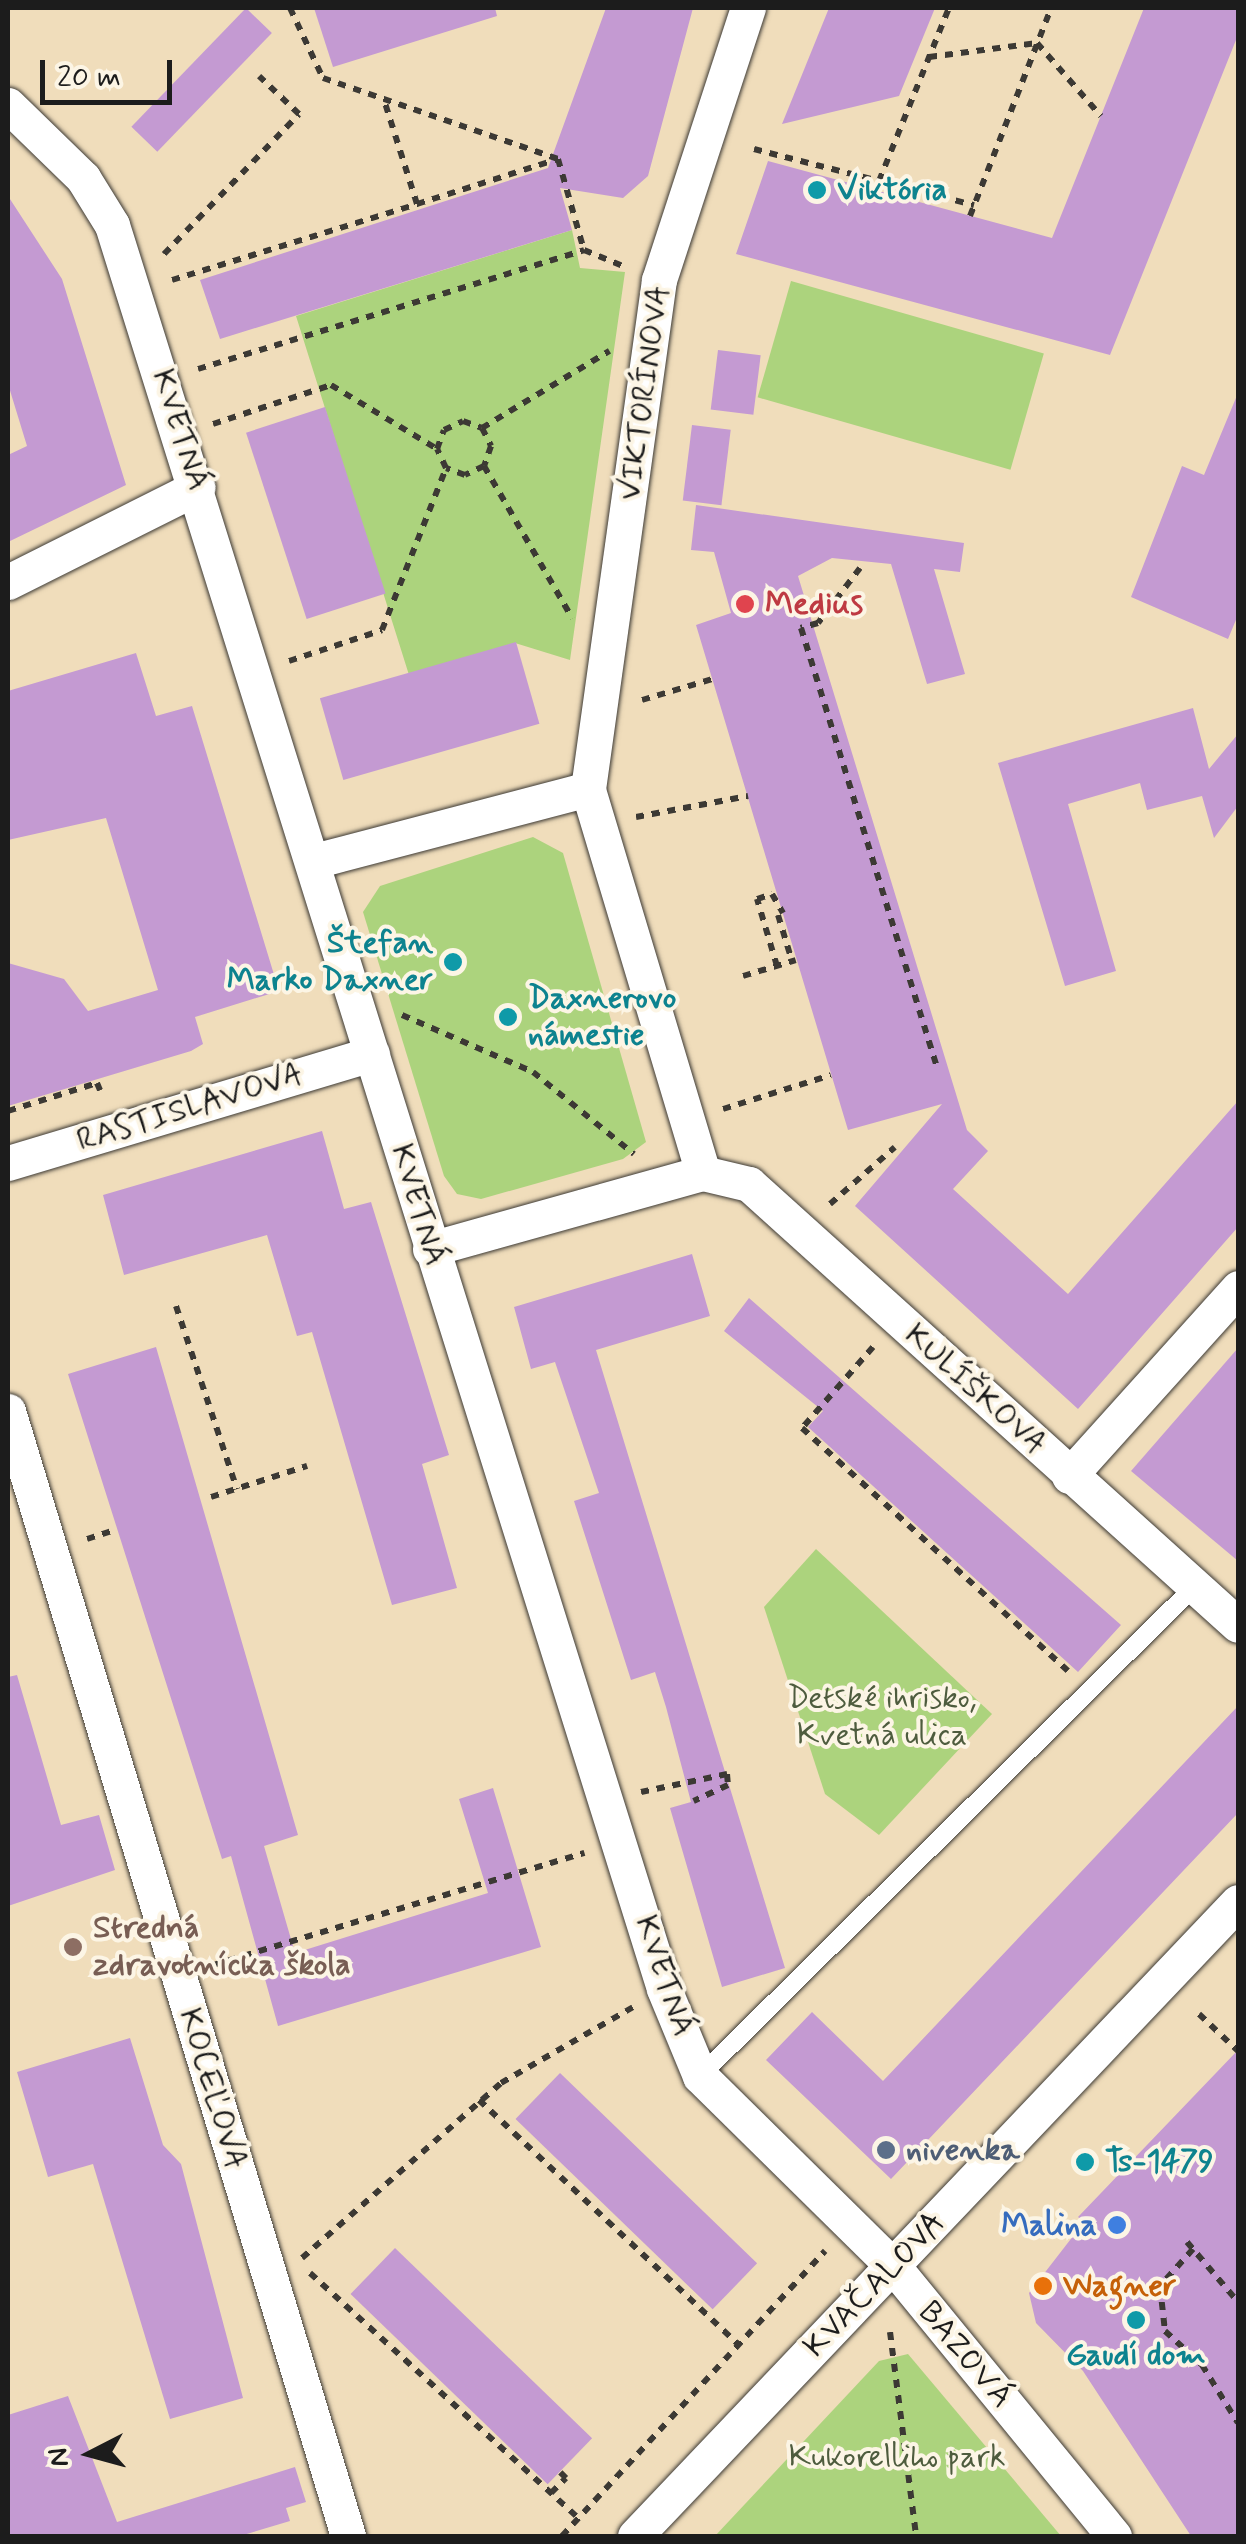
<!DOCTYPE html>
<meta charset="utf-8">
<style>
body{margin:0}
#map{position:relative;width:1246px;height:2544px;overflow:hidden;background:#f0ddbb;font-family:Mynerve,sans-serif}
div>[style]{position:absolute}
.green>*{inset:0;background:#acd37d;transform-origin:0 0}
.building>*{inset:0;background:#c49ad2;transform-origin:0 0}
.path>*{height:6px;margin-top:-3px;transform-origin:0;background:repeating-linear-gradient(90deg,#3c3934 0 8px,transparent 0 16px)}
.roads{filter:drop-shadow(0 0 2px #3c3934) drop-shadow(0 0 2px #3c3934)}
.service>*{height:18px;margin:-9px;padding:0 9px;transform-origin:9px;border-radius:9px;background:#fff}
.minor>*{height:35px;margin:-17.5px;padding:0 17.5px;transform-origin:17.5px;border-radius:17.5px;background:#fff}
.dots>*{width:28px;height:28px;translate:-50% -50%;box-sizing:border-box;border:5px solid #fcf5e5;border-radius:50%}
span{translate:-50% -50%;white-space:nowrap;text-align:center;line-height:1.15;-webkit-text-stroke:8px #fcf5e5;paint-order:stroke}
.culture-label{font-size:32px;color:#0d838f;font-weight:700}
.left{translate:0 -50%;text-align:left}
.right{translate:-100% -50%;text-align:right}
.street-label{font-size:32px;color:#1c1c1c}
.health-label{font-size:32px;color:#be3a42;font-weight:700}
.park-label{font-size:32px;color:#4e5c3e}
.education-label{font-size:32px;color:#785e54;font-weight:700}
.service-label{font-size:32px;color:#4e5e75;font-weight:700}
.shop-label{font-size:32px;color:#366cbe;font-weight:700}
.food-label{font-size:32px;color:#c56008;font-weight:700}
.frame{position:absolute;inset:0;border:10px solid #1c1c1c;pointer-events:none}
.north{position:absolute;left:40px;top:2404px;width:100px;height:100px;-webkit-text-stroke:8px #fcf5e5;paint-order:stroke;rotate:264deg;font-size:28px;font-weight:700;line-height:40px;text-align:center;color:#1c1c1c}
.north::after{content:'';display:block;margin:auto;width:35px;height:45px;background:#1c1c1c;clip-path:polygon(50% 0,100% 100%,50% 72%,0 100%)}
.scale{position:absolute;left:40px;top:60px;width:132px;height:45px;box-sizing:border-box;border:5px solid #1c1c1c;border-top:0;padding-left:12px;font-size:30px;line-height:35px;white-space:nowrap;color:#1c1c1c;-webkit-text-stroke:8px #fcf5e5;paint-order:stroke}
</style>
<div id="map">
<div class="green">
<div style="clip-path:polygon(572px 230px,580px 268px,625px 272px,570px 660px,515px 643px,409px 675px,296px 316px)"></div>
<div style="left:791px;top:281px;width:263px;height:121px;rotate:16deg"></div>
<div style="clip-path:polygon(533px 837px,563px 853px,646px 1142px,623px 1159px,481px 1199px,457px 1194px,444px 1176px,363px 912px,380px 886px)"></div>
<div style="clip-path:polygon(816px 1549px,992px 1714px,879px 1835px,825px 1794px,764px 1607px)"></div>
<div style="clip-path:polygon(908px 2354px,1061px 2536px,715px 2536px,879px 2361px)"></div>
</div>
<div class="building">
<div style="left:246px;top:8px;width:36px;height:165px;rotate:44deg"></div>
<div style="clip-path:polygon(314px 8px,495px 8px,497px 16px,333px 67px)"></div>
<div style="clip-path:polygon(606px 8px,693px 8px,648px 176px,623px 198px,560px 188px,572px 230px,220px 339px,200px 280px,548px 168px)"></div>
<div style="clip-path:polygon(829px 8px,935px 8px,899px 96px,782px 124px)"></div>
<div style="clip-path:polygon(1144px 8px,1238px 8px,1238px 35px,1110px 355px,736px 254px,768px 161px,1052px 238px)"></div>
<div style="clip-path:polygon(8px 196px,62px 279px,126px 485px,8px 542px,8px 455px,27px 446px,8px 384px)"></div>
<div style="left:718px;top:350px;width:43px;height:60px;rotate:7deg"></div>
<div style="clip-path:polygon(1238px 393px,1238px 615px,1228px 639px,1131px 597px,1182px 466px,1204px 475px)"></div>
<div style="left:325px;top:407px;width:196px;height:83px;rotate:72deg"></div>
<div style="left:692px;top:425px;width:39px;height:76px;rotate:7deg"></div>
<div style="clip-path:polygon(696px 505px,964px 543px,960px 572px,934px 569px,965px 674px,927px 684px,891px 564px,832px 558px,798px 576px,967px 1130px,988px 1151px,953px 1189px,1068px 1294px,1238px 1101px,1238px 1227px,1078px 1409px,855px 1206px,942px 1104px,848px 1130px,696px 625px,731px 613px,714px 552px,691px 550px)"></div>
<div style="left:516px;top:642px;width:85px;height:204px;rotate:74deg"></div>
<div style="clip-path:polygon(136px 653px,156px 716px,192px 706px,279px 991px,195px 1017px,203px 1044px,191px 1051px,8px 1106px,8px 963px,64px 979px,88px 1011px,158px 990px,106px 818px,8px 840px,8px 691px)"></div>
<div style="clip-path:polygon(1193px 708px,1209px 769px,1238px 734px,1238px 806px,1214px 838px,1202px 796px,1147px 810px,1140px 783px,1068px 804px,1116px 971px,1065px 986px,998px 763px)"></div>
<div style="clip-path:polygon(322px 1131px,344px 1209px,371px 1202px,449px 1455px,422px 1464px,457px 1588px,392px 1605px,312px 1332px,297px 1336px,267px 1235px,124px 1275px,103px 1195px)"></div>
<div style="clip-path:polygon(692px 1254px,710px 1316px,596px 1350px,785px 1968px,722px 1987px,670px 1808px,691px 1802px,666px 1707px,655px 1672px,631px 1680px,574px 1501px,599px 1493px,555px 1362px,531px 1369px,514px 1307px)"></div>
<div style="clip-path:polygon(749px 1298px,1121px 1625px,1078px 1672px,808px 1427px,823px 1411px,724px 1331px)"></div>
<div style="clip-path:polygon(156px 1347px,298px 1835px,264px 1846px,295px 1953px,488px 1893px,459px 1799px,493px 1788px,541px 1947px,278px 2026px,231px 1856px,222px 1859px,68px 1374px)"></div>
<div style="clip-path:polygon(1238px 1348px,1238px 1561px,1131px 1471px)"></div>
<div style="clip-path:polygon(17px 1675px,61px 1825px,99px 1815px,115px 1870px,8px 1906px,8px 1677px)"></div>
<div style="clip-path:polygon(1238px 1706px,1238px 1813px,891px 2179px,766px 2060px,812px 2012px,883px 2081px)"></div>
<div style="clip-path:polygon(130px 2038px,163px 2145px,181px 2164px,243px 2398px,170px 2419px,93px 2164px,48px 2177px,17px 2072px)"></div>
<div style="clip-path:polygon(1238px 2050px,1238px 2536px,1191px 2536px,1083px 2371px,1036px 2323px,1029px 2293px,1084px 2222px,1078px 2217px)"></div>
<div style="left:560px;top:2073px;width:274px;height:64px;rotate:44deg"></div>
<div style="left:395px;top:2248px;width:274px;height:64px;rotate:44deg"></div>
<div style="clip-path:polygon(68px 2396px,117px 2522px,295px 2467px,306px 2502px,286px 2508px,290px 2521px,240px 2536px,8px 2536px,8px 2415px)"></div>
</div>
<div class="path">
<div style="left:290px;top:8px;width:77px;rotate:64.8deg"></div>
<div style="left:323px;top:78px;width:249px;rotate:19deg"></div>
<div style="left:558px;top:159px;width:95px;rotate:74.1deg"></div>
<div style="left:584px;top:250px;width:42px;rotate:22.3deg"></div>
<div style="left:929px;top:57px;width:109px;rotate:-7.4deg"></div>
<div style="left:1037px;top:43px;width:97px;rotate:48.8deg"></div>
<div style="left:754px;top:149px;width:227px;rotate:14.3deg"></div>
<div style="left:879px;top:181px;width:187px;rotate:-68deg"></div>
<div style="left:417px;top:204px;width:148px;rotate:-17.7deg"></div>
<div style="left:970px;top:216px;width:223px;rotate:-68.7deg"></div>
<div style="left:164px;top:254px;width:194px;rotate:-46deg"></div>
<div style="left:299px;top:114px;width:55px;rotate:-136.5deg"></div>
<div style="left:172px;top:280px;width:257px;rotate:-17.2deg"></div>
<div style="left:417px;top:204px;width:106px;rotate:-107.6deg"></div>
<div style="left:198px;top:369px;width:404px;rotate:-17.1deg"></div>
<div style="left:213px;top:424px;width:124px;rotate:-18.3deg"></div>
<div style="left:331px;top:385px;width:124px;rotate:31.1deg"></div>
<div style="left:482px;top:428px;width:149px;rotate:-31.2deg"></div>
<div style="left:484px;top:466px;width:176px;rotate:59.9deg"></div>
<div style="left:860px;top:568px;width:69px;rotate:127.4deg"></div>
<div style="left:818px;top:623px;width:18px;rotate:164deg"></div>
<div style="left:801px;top:628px;width:459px;rotate:72.8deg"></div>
<div style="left:289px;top:661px;width:98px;rotate:-18.4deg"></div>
<div style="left:382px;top:630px;width:174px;rotate:-68.4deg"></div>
<div style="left:446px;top:468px;width:21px;rotate:-115deg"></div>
<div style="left:437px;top:449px;width:20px;rotate:-70deg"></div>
<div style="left:444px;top:430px;width:21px;rotate:-25deg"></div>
<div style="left:463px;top:421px;width:20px;rotate:20deg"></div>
<div style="left:482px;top:428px;width:20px;rotate:63deg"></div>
<div style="left:491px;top:446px;width:21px;rotate:109deg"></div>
<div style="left:484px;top:466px;width:21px;rotate:155deg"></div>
<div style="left:465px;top:475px;width:20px;rotate:-160deg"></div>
<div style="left:642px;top:700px;width:73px;rotate:-16.7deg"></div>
<div style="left:636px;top:817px;width:114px;rotate:-10.6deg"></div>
<div style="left:778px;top:915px;width:48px;rotate:73.1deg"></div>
<div style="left:777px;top:966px;width:70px;rotate:-106.6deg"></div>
<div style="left:757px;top:899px;width:16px;rotate:-18deg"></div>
<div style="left:772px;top:894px;width:22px;rotate:60deg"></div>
<div style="left:743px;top:976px;width:55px;rotate:-16.8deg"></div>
<div style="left:402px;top:1015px;width:143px;rotate:23.5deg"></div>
<div style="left:533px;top:1072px;width:130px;rotate:39.1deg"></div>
<div style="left:723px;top:1109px;width:113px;rotate:-17.5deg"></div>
<div style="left:8px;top:1111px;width:93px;rotate:-17.5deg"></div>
<div style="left:97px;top:1083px;width:8px;rotate:67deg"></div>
<div style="left:830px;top:1204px;width:86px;rotate:-41.2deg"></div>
<div style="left:176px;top:1306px;width:193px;rotate:71.6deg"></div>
<div style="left:873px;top:1347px;width:108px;rotate:131.2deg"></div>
<div style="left:802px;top:1428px;width:360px;rotate:42.4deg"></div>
<div style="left:211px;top:1497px;width:101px;rotate:-17.9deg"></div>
<div style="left:87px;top:1539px;width:28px;rotate:-18deg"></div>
<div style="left:641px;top:1792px;width:88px;rotate:-11.8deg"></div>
<div style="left:727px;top:1774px;width:11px;rotate:85deg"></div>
<div style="left:728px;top:1785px;width:38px;rotate:155deg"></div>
<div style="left:213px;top:1965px;width:388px;rotate:-16.8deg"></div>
<div style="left:1199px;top:2014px;width:54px;rotate:43.5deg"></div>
<div style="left:479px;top:2100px;width:357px;rotate:43.3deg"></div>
<div style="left:1187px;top:2242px;width:79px;rotate:49.6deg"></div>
<div style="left:1193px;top:2249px;width:50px;rotate:131.7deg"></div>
<div style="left:1160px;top:2286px;width:45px;rotate:83.7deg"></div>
<div style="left:1165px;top:2331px;width:50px;rotate:42.6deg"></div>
<div style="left:1202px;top:2365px;width:68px;rotate:58.2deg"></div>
<div style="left:302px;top:2258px;width:265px;rotate:-41.3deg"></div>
<div style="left:501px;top:2083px;width:152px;rotate:-29.9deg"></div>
<div style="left:310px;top:2273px;width:365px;rotate:42.4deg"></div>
<div style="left:890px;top:2332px;width:206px;rotate:82.7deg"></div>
<div style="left:551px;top:2493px;width:21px;rotate:-45deg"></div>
<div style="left:566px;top:2478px;width:8px;rotate:-135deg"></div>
<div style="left:562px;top:2536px;width:388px;rotate:-47.3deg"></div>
</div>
<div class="roads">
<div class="service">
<div style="left:700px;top:2076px;width:697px;rotate:-44.71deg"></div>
</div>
<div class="minor">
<div style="left:8px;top:105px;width:105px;rotate:44.2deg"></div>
<div style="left:83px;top:178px;width:55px;rotate:58.3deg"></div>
<div style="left:112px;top:225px;width:1848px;rotate:72.62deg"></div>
<div style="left:664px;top:1989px;width:94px;rotate:67.5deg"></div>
<div style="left:700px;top:2076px;width:271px;rotate:44.6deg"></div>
<div style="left:893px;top:2266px;width:349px;rotate:50.7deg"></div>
<div style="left:8px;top:582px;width:212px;rotate:-26.6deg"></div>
<div style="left:314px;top:861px;width:283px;rotate:-14.7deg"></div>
<div style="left:8px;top:1163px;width:380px;rotate:-16.7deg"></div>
<div style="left:703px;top:1173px;width:401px;rotate:-106.7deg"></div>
<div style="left:588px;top:789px;width:514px;rotate:-82.06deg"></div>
<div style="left:659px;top:280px;width:286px;rotate:-71.9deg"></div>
<div style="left:430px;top:1249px;width:283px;rotate:-15.6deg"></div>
<div style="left:703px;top:1173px;width:47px;rotate:13.4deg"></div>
<div style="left:749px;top:1184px;width:658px;rotate:42.05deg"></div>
<div style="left:8px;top:1411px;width:1175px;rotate:73.18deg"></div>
<div style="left:1069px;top:1476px;width:253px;rotate:-48deg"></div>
<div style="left:635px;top:2536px;width:875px;rotate:-46.44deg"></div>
</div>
</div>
<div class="dots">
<div style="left:817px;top:190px;background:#0f9aa8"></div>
<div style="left:745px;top:604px;background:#e0444e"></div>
<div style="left:453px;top:962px;background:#0f9aa8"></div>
<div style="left:508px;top:1017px;background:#0f9aa8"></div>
<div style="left:73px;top:1947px;background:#8d6e63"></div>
<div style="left:886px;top:2150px;background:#5c6f8a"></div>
<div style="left:1085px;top:2162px;background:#0f9aa8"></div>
<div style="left:1117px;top:2225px;background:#3f7fe0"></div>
<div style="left:1043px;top:2286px;background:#e8710a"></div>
<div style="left:1136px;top:2320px;background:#0f9aa8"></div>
</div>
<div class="culture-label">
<span class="left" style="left:837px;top:190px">Viktória</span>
<span class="right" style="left:433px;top:962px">Štefan<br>Marko Daxner</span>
<span class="left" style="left:528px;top:1017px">Daxnerovo<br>námestie</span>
<span class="left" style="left:1105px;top:2162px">Ts-1479</span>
<span style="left:1136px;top:2355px">Gaudí dom</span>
</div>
<div class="street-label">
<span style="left:645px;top:393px;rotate:-82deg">VIKTORÍNOVA</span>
<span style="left:180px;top:430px;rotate:72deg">KVETNÁ</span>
<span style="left:190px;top:1108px;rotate:-17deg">RASTISLAVOVA</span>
<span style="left:418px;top:1205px;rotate:73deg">KVETNÁ</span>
<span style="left:975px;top:1390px;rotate:42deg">KULÍŠKOVA</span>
<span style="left:664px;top:1976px;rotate:71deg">KVETNÁ</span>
<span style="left:212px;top:2089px;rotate:73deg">KOCEĽOVA</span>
<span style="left:875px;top:2285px;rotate:-46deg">KVAČALOVA</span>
<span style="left:965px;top:2355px;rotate:50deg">BAZOVÁ</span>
</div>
<div class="health-label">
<span class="left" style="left:765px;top:604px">Medius</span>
</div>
<div class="park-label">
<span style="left:882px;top:1717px">Detské ihrisko,<br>Kvetná ulica</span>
<span style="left:897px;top:2457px">Kukorelliho park</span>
</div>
<div class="education-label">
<span class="left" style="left:93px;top:1947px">Stredná<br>zdravotnícka škola</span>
</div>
<div class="service-label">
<span class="left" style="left:906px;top:2150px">nivenka</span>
</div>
<div class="shop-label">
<span class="right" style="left:1097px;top:2225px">Malina</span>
</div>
<div class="food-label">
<span class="left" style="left:1063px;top:2286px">Wagner</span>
</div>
<div class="frame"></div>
<div class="north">N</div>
<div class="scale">20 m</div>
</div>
